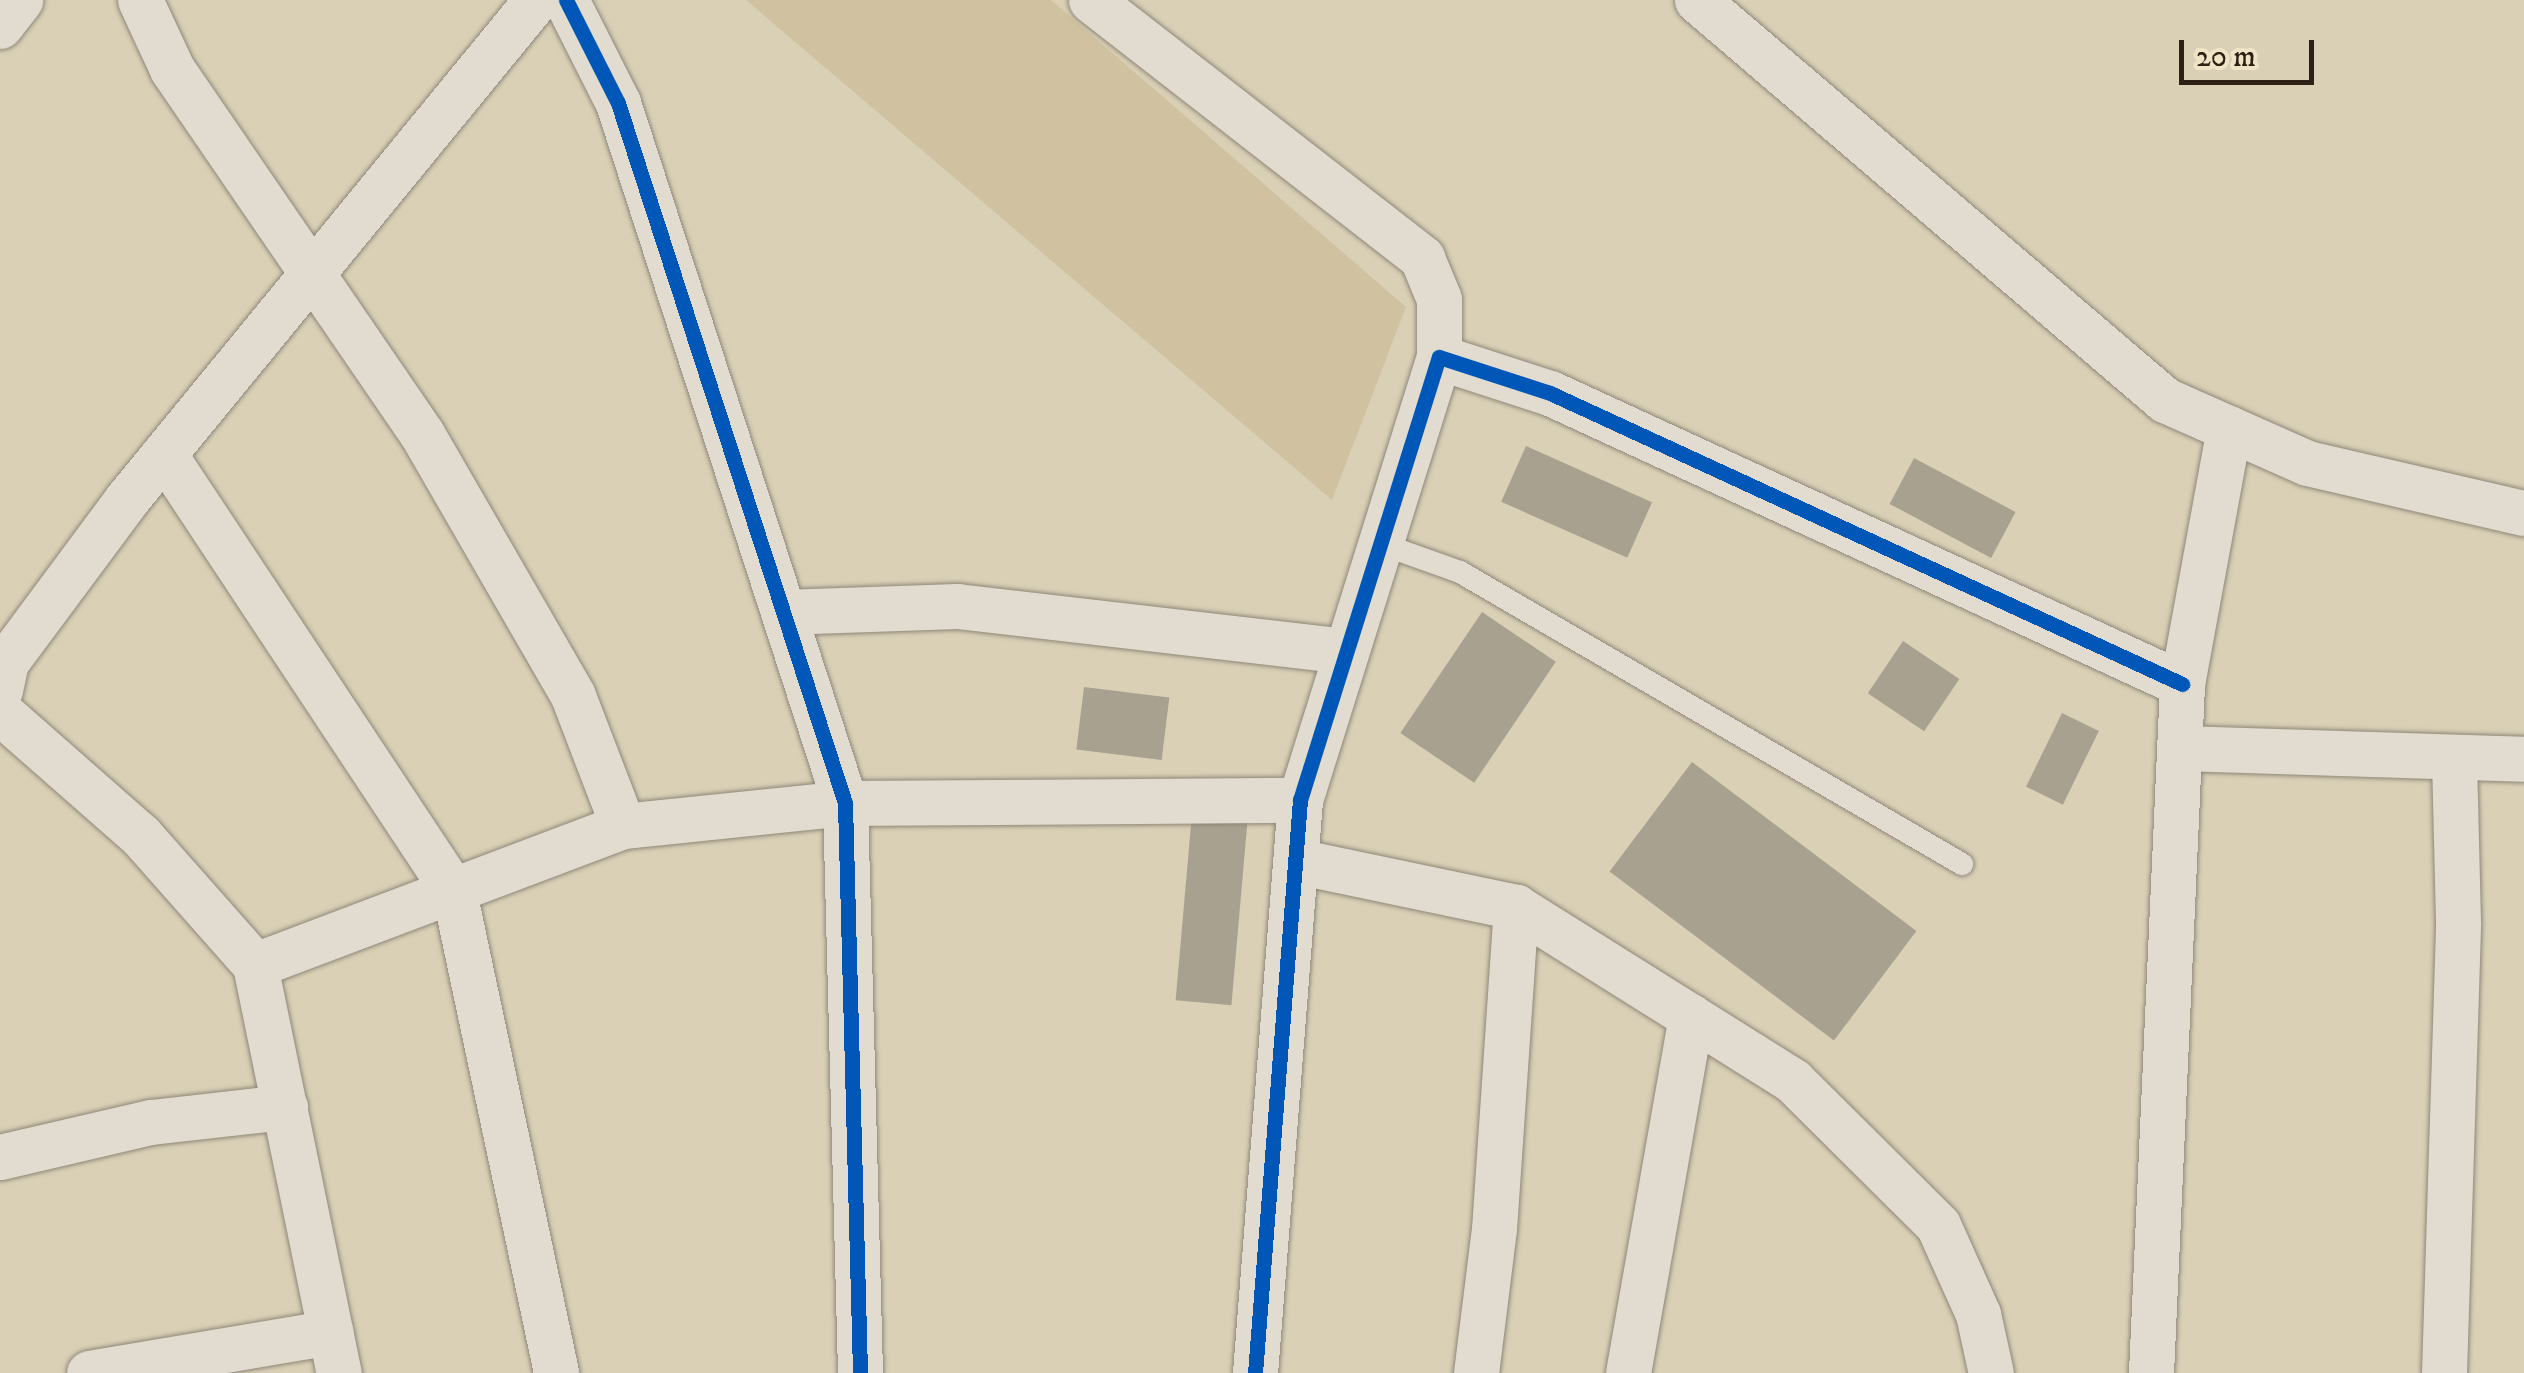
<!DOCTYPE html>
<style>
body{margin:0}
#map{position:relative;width:2524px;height:1373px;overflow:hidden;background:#d9d0b6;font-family:"IM FELL DW Pica",serif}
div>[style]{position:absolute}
.green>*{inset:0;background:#d0c2a1}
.building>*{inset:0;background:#a8a190;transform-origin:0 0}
.roads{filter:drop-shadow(0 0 2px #8f8778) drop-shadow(0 0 2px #8f8778)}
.service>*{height:22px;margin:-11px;padding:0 11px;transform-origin:11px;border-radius:11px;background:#e1dccf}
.minor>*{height:45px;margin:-22.5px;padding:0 22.5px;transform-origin:22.5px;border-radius:22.5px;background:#e1dccf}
.cycleway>*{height:15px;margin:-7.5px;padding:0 7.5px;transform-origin:7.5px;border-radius:7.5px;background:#0057b8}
span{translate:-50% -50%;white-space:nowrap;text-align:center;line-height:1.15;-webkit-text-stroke:10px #efe4c6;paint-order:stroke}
.scale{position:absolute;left:2179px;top:40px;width:135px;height:45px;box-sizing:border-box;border:5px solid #2f2015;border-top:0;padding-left:12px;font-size:30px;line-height:35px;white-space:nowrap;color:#2f2015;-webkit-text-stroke:8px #efe4c6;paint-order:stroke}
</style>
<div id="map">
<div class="green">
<div style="clip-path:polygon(746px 0,1051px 0,1406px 307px,1332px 500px)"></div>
</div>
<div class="building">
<div style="left:1526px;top:446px;width:138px;height:61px;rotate:24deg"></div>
<div style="left:1914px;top:458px;width:115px;height:52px;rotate:28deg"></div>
<div style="left:1482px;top:612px;width:89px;height:146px;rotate:34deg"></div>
<div style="left:1903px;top:641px;width:68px;height:63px;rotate:34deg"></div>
<div style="left:1084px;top:687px;width:86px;height:63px;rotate:7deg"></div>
<div style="left:2062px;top:713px;width:41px;height:82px;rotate:26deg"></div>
<div style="left:1692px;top:762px;width:281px;height:137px;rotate:37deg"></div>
<div style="left:1192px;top:813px;width:56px;height:188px;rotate:5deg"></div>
</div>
<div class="roads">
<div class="service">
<div style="left:1376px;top:542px;width:89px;rotate:19.7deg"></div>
<div style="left:1460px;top:572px;width:581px;rotate:30.19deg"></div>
</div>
<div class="minor">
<div style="left:140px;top:0;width:76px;rotate:65.1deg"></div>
<div style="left:172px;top:69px;width:442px;rotate:55.6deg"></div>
<div style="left:422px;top:434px;width:302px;rotate:60deg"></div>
<div style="left:573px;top:696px;width:139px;rotate:69deg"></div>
<div style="left:566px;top:0;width:115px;rotate:63.2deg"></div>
<div style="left:618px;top:103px;width:736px;rotate:72.03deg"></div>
<div style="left:845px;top:803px;width:570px;rotate:88.49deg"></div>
<div style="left:1091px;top:0;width:420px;rotate:37.9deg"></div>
<div style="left:1422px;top:258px;width:44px;rotate:67.5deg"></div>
<div style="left:1439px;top:299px;width:58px;rotate:90deg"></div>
<div style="left:1697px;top:0;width:616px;rotate:40.52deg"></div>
<div style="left:2165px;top:400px;width:155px;rotate:23.9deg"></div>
<div style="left:2307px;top:463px;width:223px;rotate:13deg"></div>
<div style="left:0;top:26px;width:33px;rotate:-52deg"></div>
<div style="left:164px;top:454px;width:525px;rotate:56.49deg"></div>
<div style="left:454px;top:892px;width:492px;rotate:78deg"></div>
<div style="left:783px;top:612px;width:174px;rotate:-2deg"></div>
<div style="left:957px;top:606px;width:390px;rotate:6.6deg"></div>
<div style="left:0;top:690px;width:29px;rotate:-78deg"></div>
<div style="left:6px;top:662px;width:203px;rotate:-53.4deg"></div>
<div style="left:127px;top:499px;width:645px;rotate:-50.66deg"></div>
<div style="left:0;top:712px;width:188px;rotate:41.3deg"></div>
<div style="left:141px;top:836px;width:172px;rotate:48.5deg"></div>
<div style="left:255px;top:965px;width:417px;rotate:78.4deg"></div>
<div style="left:2180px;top:748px;width:344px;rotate:1.8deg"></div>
<div style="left:1296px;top:861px;width:225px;rotate:11.8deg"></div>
<div style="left:1516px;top:907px;width:327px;rotate:32.1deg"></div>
<div style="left:1793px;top:1081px;width:204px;rotate:44.8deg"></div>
<div style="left:1938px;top:1225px;width:98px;rotate:65.8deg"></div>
<div style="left:1978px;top:1314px;width:60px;rotate:77.6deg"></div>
<div style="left:255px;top:965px;width:393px;rotate:-20.7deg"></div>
<div style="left:623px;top:826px;width:223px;rotate:-5.9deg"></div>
<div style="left:845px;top:803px;width:455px;rotate:-0.4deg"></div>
<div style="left:0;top:1157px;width:155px;rotate:-13.1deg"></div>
<div style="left:151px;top:1122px;width:135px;rotate:-6.4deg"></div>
<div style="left:89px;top:1373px;width:245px;rotate:-9.6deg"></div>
<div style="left:1255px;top:1373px;width:575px;rotate:-85.51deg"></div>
<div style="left:1300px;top:800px;width:464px;rotate:-72.6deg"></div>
<div style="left:1439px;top:357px;width:117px;rotate:18deg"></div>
<div style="left:1550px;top:393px;width:696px;rotate:24.72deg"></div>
<div style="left:1476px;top:1373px;width:145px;rotate:-82.9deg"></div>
<div style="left:1494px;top:1229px;width:323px;rotate:-86.1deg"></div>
<div style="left:1628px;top:1373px;width:362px;rotate:-80deg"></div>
<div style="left:2151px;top:1373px;width:690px;rotate:-87.42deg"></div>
<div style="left:2182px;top:684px;width:260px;rotate:-79.6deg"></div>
<div style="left:2444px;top:1373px;width:451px;rotate:-88.2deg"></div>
<div style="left:2458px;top:922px;width:165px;rotate:-91.4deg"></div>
</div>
</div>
<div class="cycleway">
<div style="left:566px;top:0;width:115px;rotate:63.2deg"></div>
<div style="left:618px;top:103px;width:736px;rotate:72.03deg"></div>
<div style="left:845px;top:803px;width:570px;rotate:88.49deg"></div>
<div style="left:1255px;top:1373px;width:575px;rotate:-85.51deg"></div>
<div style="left:1300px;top:800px;width:464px;rotate:-72.6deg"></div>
<div style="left:1439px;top:357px;width:117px;rotate:18deg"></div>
<div style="left:1550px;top:393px;width:696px;rotate:24.72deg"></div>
</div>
<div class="scale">20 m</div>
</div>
